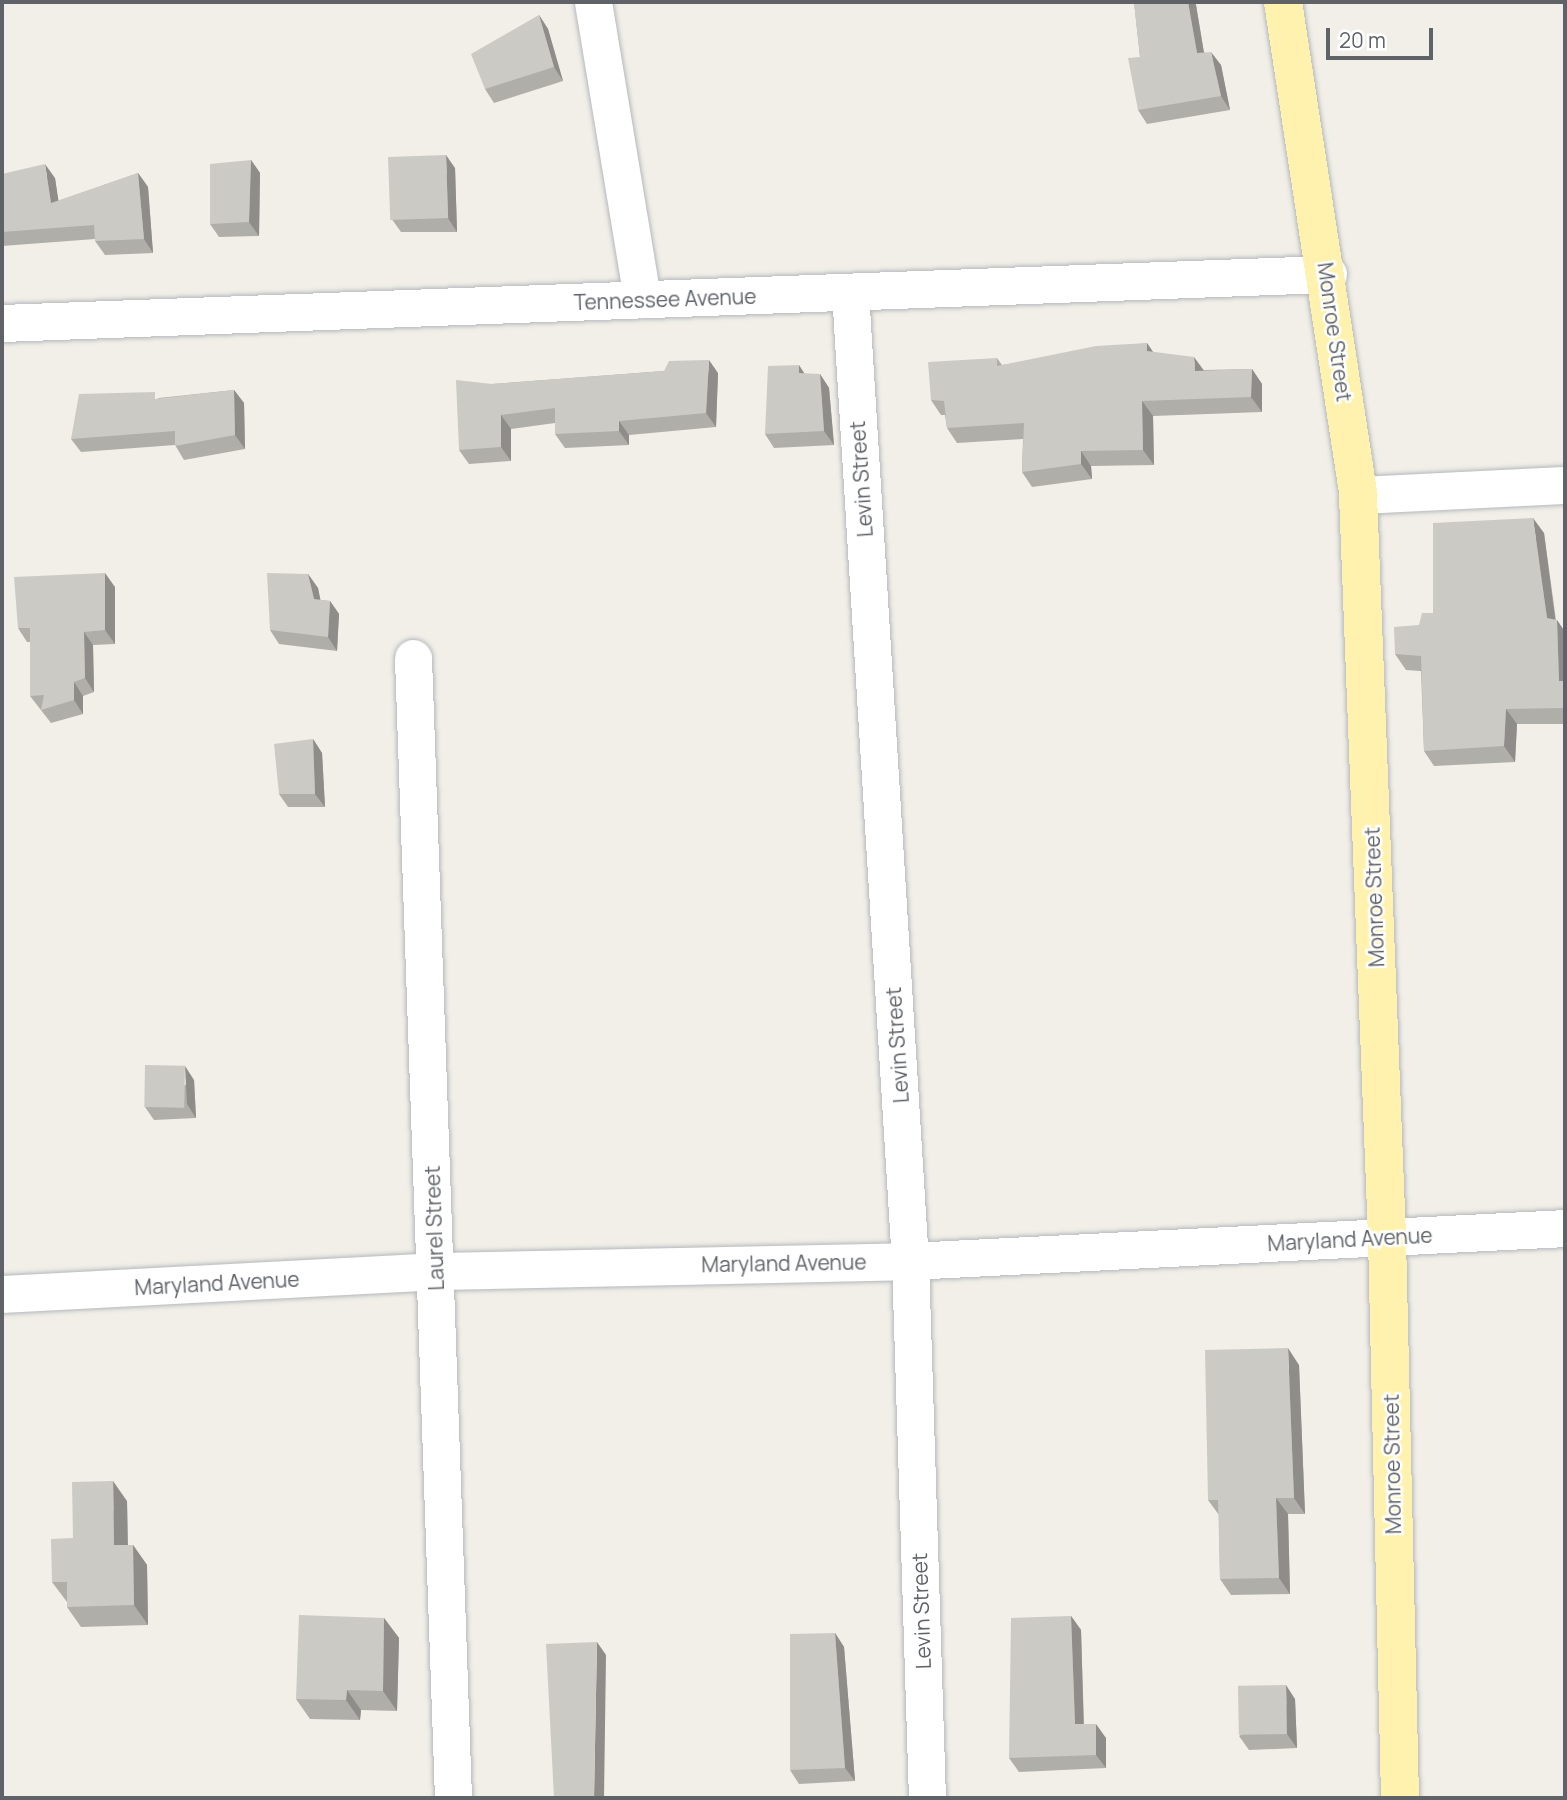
<!DOCTYPE html>
<style>
body{margin:0}
#map{position:relative;width:1567px;height:1800px;overflow:hidden;background:#f1efe8;font-family:Manrope,sans-serif}
div>[style]{position:absolute}
.roads{filter:drop-shadow(0 0 2px #b5b8bc) drop-shadow(0 0 2px #b5b8bc)}
.minor>*{height:37px;margin:-18.5px;padding:0 18.5px;transform-origin:18.5px;border-radius:18.5px;background:#fff}
.major>*{height:38px;margin:-19px;padding:0 19px;transform-origin:19px;border-radius:19px;background:#fff2af}
.wall>*{inset:0;background:#afaea9}
.shaded-wall>*{inset:0;background:#8f8d8a}
.building>*{inset:0;background:#cccac5;transform-origin:0 0}
span{translate:-50% -50%;white-space:nowrap;text-align:center;line-height:1.15;-webkit-text-stroke:5px #fff;paint-order:stroke}
.street-label{font-size:21px;color:#5f6368}
.frame{position:absolute;inset:0;border:4px solid #5f6368;pointer-events:none}
.scale{position:absolute;left:1326px;top:28px;width:107px;height:32px;box-sizing:border-box;border:4px solid #5f6368;border-top:0;padding-left:9px;font-size:21px;line-height:24px;white-space:nowrap;color:#5f6368;-webkit-text-stroke:5px #fff;paint-order:stroke}
</style>
<div id="map">
<div class="roads">
<div class="minor">
<div style="left:593px;top:2px;width:301px;rotate:80.6deg"></div>
<div style="left:850px;top:292px;width:971px;rotate:86.46deg"></div>
<div style="left:910px;top:1261px;width:537px;rotate:88.19deg"></div>
<div style="left:2px;top:323px;width:1327px;rotate:-2.12deg"></div>
<div style="left:1358px;top:495px;width:207px;rotate:-2.8deg"></div>
<div style="left:413px;top:658px;width:1141px;rotate:87.99deg"></div>
<div style="left:2px;top:1294px;width:434px;rotate:-3deg"></div>
<div style="left:435px;top:1271px;width:475px;rotate:-1.2deg"></div>
<div style="left:910px;top:1261px;width:656px;rotate:-2.88deg"></div>
</div>
<div class="major">
<div style="left:1283px;top:2px;width:499px;rotate:81.3deg"></div>
<div style="left:1358px;top:495px;width:744px;rotate:87.76deg"></div>
<div style="left:1387px;top:1238px;width:560px;rotate:88.67deg"></div>
</div>
</div>
<div class="wall">
<div style="clip-path:polygon(1134px 2px,1194px 2px,1196px 5px,1204px 52px,1221px 65px,1230px 110px,1147px 124px,1138px 110px,1140px 57px)"></div>
<div style="clip-path:polygon(539px 15px,548px 29px,563px 81px,494px 103px,485px 89px)"></div>
<div style="clip-path:polygon(251px 160px,260px 173px,259px 236px,219px 237px,210px 224px)"></div>
<div style="clip-path:polygon(455px 168px,457px 232px,401px 232px,391px 218px)"></div>
<div style="clip-path:polygon(138px 173px,148px 187px,153px 253px,105px 255px,95px 241px,95px 239px,2px 246px,2px 174px,55px 178px,58px 201px)"></div>
<div style="clip-path:polygon(1147px 343px,1153px 352px,1204px 370px,1252px 369px,1262px 384px,1262px 412px,1153px 416px,1154px 465px,1091px 466px,1092px 479px,1032px 487px,1022px 472px,1023px 439px,957px 443px,947px 428px,945px 415px,941px 415px,931px 400px,997px 358px,1002px 365px)"></div>
<div style="clip-path:polygon(664px 371px,718px 373px,716px 427px,629px 435px,629px 445px,565px 448px,555px 434px,555px 423px,511px 429px,511px 461px,469px 464px,459px 450px,492px 384px)"></div>
<div style="clip-path:polygon(805px 374px,820px 374px,829px 388px,834px 445px,774px 448px,765px 434px)"></div>
<div style="clip-path:polygon(234px 390px,244px 403px,245px 449px,184px 460px,175px 445px,81px 452px,71px 439px,159px 398px)"></div>
<div style="clip-path:polygon(1544px 533px,1556px 620px,1557px 620px,1565px 632px,1565px 724px,1517px 724px,1515px 762px,1434px 766px,1424px 751px,1421px 671px,1406px 670px,1395px 654px,1433px 613px)"></div>
<div style="clip-path:polygon(308px 574px,318px 588px,320px 600px,330px 601px,339px 614px,337px 651px,279px 644px,270px 630px)"></div>
<div style="clip-path:polygon(115px 587px,115px 644px,93px 645px,94px 692px,83px 696px,83px 714px,51px 723px,30px 696px,30px 642px,27px 642px,18px 628px)"></div>
<div style="clip-path:polygon(313px 739px,322px 753px,325px 807px,288px 807px,279px 794px)"></div>
<div style="clip-path:polygon(194px 1080px,196px 1118px,154px 1120px,145px 1107px)"></div>
<div style="clip-path:polygon(1299px 1365px,1305px 1514px,1288px 1514px,1290px 1594px,1231px 1595px,1220px 1579px,1219px 1515px,1208px 1500px)"></div>
<div style="clip-path:polygon(127px 1501px,128px 1545px,133px 1545px,147px 1565px,148px 1625px,81px 1627px,67px 1607px,67px 1602px,52px 1582px,73px 1538px)"></div>
<div style="clip-path:polygon(1071px 1616px,1081px 1630px,1084px 1724px,1106px 1738px,1106px 1768px,1019px 1772px,1009px 1758px)"></div>
<div style="clip-path:polygon(384px 1618px,399px 1638px,397px 1711px,361px 1710px,360px 1720px,310px 1719px,296px 1699px)"></div>
<div style="clip-path:polygon(835px 1633px,844px 1647px,855px 1781px,799px 1784px,790px 1770px)"></div>
<div style="clip-path:polygon(1295px 1699px,1297px 1748px,1249px 1750px,1239px 1736px)"></div>
</div>
<div class="shaded-wall">
<div style="clip-path:polygon(1188px 2px,1194px 2px,1196px 5px,1206px 66px,1197px 53px)"></div>
<div style="clip-path:polygon(539px 15px,548px 29px,563px 81px,554px 67px)"></div>
<div style="clip-path:polygon(1211px 52px,1221px 65px,1230px 110px,1221px 96px)"></div>
<div style="clip-path:polygon(446px 155px,455px 168px,457px 232px,448px 218px)"></div>
<div style="clip-path:polygon(251px 160px,260px 173px,259px 236px,249px 222px)"></div>
<div style="clip-path:polygon(45px 164px,55px 178px,61px 217px,51px 203px)"></div>
<div style="clip-path:polygon(138px 173px,148px 187px,153px 253px,144px 239px)"></div>
<div style="clip-path:polygon(1147px 343px,1157px 358px,1147px 351px)"></div>
<div style="clip-path:polygon(1194px 357px,1205px 372px,1195px 371px)"></div>
<div style="clip-path:polygon(709px 360px,718px 373px,716px 427px,706px 413px)"></div>
<div style="clip-path:polygon(799px 365px,808px 379px,799px 373px)"></div>
<div style="clip-path:polygon(1252px 369px,1262px 384px,1262px 412px,1251px 397px)"></div>
<div style="clip-path:polygon(820px 374px,829px 388px,834px 445px,824px 431px)"></div>
<div style="clip-path:polygon(234px 390px,244px 403px,245px 449px,235px 435px)"></div>
<div style="clip-path:polygon(1142px 401px,1153px 416px,1154px 465px,1143px 450px)"></div>
<div style="clip-path:polygon(501px 415px,511px 429px,511px 461px,501px 447px)"></div>
<div style="clip-path:polygon(619px 421px,629px 435px,629px 445px,619px 431px)"></div>
<div style="clip-path:polygon(1081px 451px,1091px 466px,1092px 479px,1081px 464px)"></div>
<div style="clip-path:polygon(1533px 518px,1544px 533px,1557px 634px,1547px 618px)"></div>
<div style="clip-path:polygon(105px 573px,115px 587px,115px 644px,105px 630px)"></div>
<div style="clip-path:polygon(308px 574px,318px 588px,323px 612px,314px 599px)"></div>
<div style="clip-path:polygon(330px 601px,339px 614px,337px 651px,328px 637px)"></div>
<div style="clip-path:polygon(1557px 620px,1565px 632px,1565px 689px,1559px 681px)"></div>
<div style="clip-path:polygon(84px 632px,93px 645px,94px 692px,85px 678px)"></div>
<div style="clip-path:polygon(74px 682px,83px 696px,83px 714px,74px 700px)"></div>
<div style="clip-path:polygon(1506px 709px,1517px 724px,1515px 762px,1504px 746px)"></div>
<div style="clip-path:polygon(313px 739px,322px 753px,325px 807px,315px 794px)"></div>
<div style="clip-path:polygon(185px 1066px,194px 1080px,196px 1118px,187px 1104px)"></div>
<div style="clip-path:polygon(1288px 1348px,1299px 1365px,1305px 1514px,1294px 1498px)"></div>
<div style="clip-path:polygon(113px 1481px,127px 1501px,128px 1565px,114px 1545px)"></div>
<div style="clip-path:polygon(1276px 1498px,1288px 1514px,1290px 1594px,1279px 1578px)"></div>
<div style="clip-path:polygon(133px 1545px,147px 1565px,148px 1625px,134px 1605px)"></div>
<div style="clip-path:polygon(1071px 1616px,1081px 1630px,1084px 1738px,1075px 1724px)"></div>
<div style="clip-path:polygon(384px 1618px,399px 1638px,397px 1711px,383px 1691px)"></div>
<div style="clip-path:polygon(835px 1633px,844px 1647px,855px 1781px,845px 1768px)"></div>
<div style="clip-path:polygon(597px 1642px,606px 1655px,604px 1798px,594px 1798px)"></div>
<div style="clip-path:polygon(1286px 1685px,1295px 1699px,1297px 1748px,1287px 1734px)"></div>
<div style="clip-path:polygon(347px 1690px,361px 1710px,360px 1720px,346px 1700px)"></div>
<div style="clip-path:polygon(1096px 1724px,1106px 1738px,1106px 1768px,1096px 1755px)"></div>
</div>
<div class="building">
<div style="clip-path:polygon(1134px 2px,1188px 2px,1197px 53px,1211px 52px,1221px 96px,1138px 110px,1128px 58px,1140px 57px)"></div>
<div style="clip-path:polygon(539px 15px,554px 67px,485px 89px,471px 54px)"></div>
<div style="left:446px;top:155px;width:63px;height:58px;rotate:88deg"></div>
<div style="clip-path:polygon(251px 160px,249px 222px,210px 224px,210px 164px)"></div>
<div style="clip-path:polygon(45px 164px,51px 203px,138px 173px,144px 239px,95px 241px,94px 225px,2px 232px,2px 174px)"></div>
<div style="clip-path:polygon(1147px 343px,1147px 351px,1194px 357px,1195px 371px,1252px 369px,1251px 397px,1142px 401px,1143px 450px,1081px 451px,1081px 464px,1022px 472px,1024px 423px,947px 428px,944px 401px,931px 400px,928px 362px,997px 358px,997px 366px,1096px 346px)"></div>
<div style="clip-path:polygon(709px 360px,706px 413px,619px 421px,619px 431px,555px 434px,555px 408px,501px 415px,501px 447px,459px 450px,456px 380px,492px 384px,664px 371px,669px 361px)"></div>
<div style="clip-path:polygon(799px 365px,799px 373px,820px 374px,824px 431px,765px 434px,768px 366px)"></div>
<div style="clip-path:polygon(234px 390px,235px 435px,175px 446px,175px 431px,71px 439px,79px 394px,155px 392px,155px 399px)"></div>
<div style="clip-path:polygon(1533px 518px,1547px 618px,1557px 620px,1559px 681px,1565px 681px,1565px 708px,1506px 709px,1504px 746px,1424px 751px,1421px 656px,1395px 654px,1394px 627px,1419px 625px,1422px 613px,1433px 613px,1433px 523px)"></div>
<div style="clip-path:polygon(105px 573px,105px 630px,84px 632px,85px 678px,74px 682px,74px 700px,41px 710px,44px 695px,30px 696px,30px 628px,18px 628px,14px 577px)"></div>
<div style="clip-path:polygon(267px 573px,308px 574px,314px 599px,330px 601px,328px 637px,270px 630px)"></div>
<div style="clip-path:polygon(313px 739px,315px 794px,279px 794px,274px 744px)"></div>
<div style="left:145px;top:1065px;width:40px;height:42px;rotate:1deg"></div>
<div style="clip-path:polygon(1288px 1348px,1294px 1498px,1276px 1498px,1279px 1578px,1220px 1579px,1218px 1500px,1208px 1500px,1205px 1350px)"></div>
<div style="clip-path:polygon(113px 1481px,114px 1545px,133px 1545px,134px 1605px,67px 1607px,67px 1582px,52px 1582px,51px 1539px,73px 1538px,72px 1482px)"></div>
<div style="clip-path:polygon(299px 1615px,384px 1618px,383px 1691px,347px 1690px,346px 1700px,296px 1699px)"></div>
<div style="clip-path:polygon(1071px 1616px,1075px 1724px,1096px 1724px,1096px 1755px,1009px 1758px,1011px 1618px)"></div>
<div style="clip-path:polygon(835px 1633px,845px 1768px,790px 1770px,790px 1634px)"></div>
<div style="clip-path:polygon(597px 1642px,594px 1798px,554px 1798px,546px 1644px)"></div>
<div style="left:1286px;top:1685px;width:49px;height:48px;rotate:89deg"></div>
</div>
<div class="street-label">
<span style="left:665px;top:299px;rotate:-2deg">Tennessee Avenue</span>
<span style="left:1335px;top:332px;rotate:82deg">Monroe Street</span>
<span style="left:861px;top:479px;rotate:-94deg">Levin Street</span>
<span style="left:1374px;top:897px;rotate:-92deg">Monroe Street</span>
<span style="left:897px;top:1045px;rotate:-94deg">Levin Street</span>
<span style="left:434px;top:1228px;rotate:-92deg">Laurel Street</span>
<span style="left:1350px;top:1239px;rotate:-3deg">Maryland Avenue</span>
<span style="left:784px;top:1263px;rotate:-1deg">Maryland Avenue</span>
<span style="left:217px;top:1283px;rotate:-3deg">Maryland Avenue</span>
<span style="left:1392px;top:1464px;rotate:-91deg">Monroe Street</span>
<span style="left:921px;top:1611px;rotate:-92deg">Levin Street</span>
</div>
<div class="frame"></div>
<div class="scale">20 m</div>
</div>
